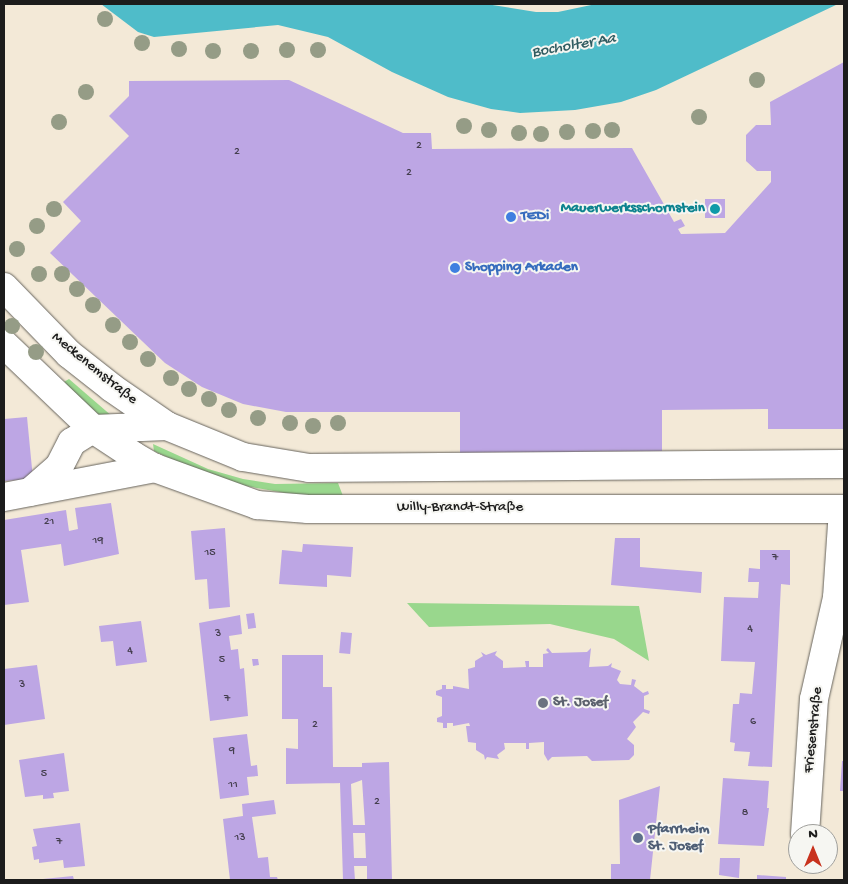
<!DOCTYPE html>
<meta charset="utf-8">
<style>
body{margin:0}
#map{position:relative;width:848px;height:884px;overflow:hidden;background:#f3e9d7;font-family:"Gochi Hand",sans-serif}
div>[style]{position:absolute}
.green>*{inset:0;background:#99d78d}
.water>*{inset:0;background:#4fbcc9}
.building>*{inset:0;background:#bda6e4;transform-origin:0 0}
.roads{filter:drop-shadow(0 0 1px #67645d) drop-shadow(0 0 1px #67645d)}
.minor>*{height:28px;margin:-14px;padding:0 14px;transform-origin:14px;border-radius:14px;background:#fff}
.major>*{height:28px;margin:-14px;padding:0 14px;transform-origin:14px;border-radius:14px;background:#fff}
.trees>*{width:16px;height:16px;margin:-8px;border-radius:50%;background:#959c86}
.dots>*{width:14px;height:14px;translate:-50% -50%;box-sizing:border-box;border:2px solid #f6f6f2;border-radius:50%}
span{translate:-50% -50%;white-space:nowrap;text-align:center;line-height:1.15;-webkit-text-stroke:4px #f6f6f2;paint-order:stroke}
.number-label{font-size:12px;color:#443e4e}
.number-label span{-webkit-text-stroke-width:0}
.culture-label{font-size:15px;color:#0d838f;font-weight:700}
.right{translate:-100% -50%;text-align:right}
.shop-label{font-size:15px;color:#366cbe;font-weight:700}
.left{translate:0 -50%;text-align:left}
.street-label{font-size:15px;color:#1c1c1c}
.worship-label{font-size:15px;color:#5b616d;font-weight:700}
.service-label{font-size:15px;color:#4e5e75;font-weight:700}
.water-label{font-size:16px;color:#305c61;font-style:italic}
.frame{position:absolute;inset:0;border:5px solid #1c1c1c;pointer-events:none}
.north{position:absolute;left:788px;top:824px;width:50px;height:50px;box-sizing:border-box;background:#f6f6f2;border:1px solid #9f9f9c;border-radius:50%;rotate:0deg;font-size:14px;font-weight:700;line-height:20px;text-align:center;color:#1c1c1c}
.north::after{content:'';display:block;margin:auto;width:18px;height:22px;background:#c8321e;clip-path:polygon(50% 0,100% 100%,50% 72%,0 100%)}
</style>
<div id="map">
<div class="green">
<div style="clip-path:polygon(69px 379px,113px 417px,104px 419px,62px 383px)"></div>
<div style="clip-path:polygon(153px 444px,208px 469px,243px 479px,275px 484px,338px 483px,343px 496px,308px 497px,240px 485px,205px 475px,154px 451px)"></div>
<div style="clip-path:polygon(407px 603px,639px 606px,649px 661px,614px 639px,550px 624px,429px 627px)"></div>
</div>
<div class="water">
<div style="clip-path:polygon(101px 4px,486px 4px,536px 12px,558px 12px,596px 4px,838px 4px,656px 90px,621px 102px,575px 110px,520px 113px,491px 109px,448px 97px,392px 72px,328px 37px,278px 25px,154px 37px,138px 32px)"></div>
</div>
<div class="building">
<div style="clip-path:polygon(844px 62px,844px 429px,768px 429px,768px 409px,662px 410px,662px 451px,460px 453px,460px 412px,286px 412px,243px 404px,202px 387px,165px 363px,50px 253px,81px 221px,63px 202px,129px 136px,109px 116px,129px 96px,129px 81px,289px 80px,403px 133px,431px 133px,432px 149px,632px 148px,674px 222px,681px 219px,685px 226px,678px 229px,681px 234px,725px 233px,771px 182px,771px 171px,757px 171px,746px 161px,746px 135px,756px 125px,771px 125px,770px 102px)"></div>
<div style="left:725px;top:199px;width:19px;height:20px;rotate:90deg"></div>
<div style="clip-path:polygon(27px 417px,33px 479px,4px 481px,4px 419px)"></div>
<div style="clip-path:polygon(111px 503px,119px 554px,64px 566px,61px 544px,21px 550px,29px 602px,4px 605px,4px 520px,66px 510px,69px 531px,78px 529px,75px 508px)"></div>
<div style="clip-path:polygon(225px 528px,230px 607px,209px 609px,207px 579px,195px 580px,191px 531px)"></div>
<div style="clip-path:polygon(615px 538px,640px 538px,640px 567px,702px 572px,701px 593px,611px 585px)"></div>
<div style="clip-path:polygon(303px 544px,353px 547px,351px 577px,327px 575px,327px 587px,279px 584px,282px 550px,302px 552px)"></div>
<div style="clip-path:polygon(760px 550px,790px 550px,790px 585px,781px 584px,772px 767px,748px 766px,750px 752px,734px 751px,735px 743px,730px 742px,733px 704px,739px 704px,740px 693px,752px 694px,755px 662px,721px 661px,724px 597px,758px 598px,759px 582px,748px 582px,749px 568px,760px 569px)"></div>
<div style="left:254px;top:613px;width:15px;height:8px;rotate:82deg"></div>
<div style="clip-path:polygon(240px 615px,242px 634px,229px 636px,231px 650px,238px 649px,240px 669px,244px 668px,248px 716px,210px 721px,199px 623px)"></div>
<div style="clip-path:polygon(141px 621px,147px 662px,116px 666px,113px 641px,101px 642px,99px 626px)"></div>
<div style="left:341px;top:632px;width:11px;height:21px;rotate:5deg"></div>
<div style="clip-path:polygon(548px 648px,552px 653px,587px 652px,591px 648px,589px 667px,608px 666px,612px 663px,611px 667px,621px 671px,617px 680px,620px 684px,631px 685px,632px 679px,636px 680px,634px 686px,643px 693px,648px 691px,649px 694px,644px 696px,644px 709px,650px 711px,649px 714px,643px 712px,633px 722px,636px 727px,627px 739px,634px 745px,634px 755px,629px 760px,592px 761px,587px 756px,552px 757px,548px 761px,544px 754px,544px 742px,529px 743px,529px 749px,526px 749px,526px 743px,504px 743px,505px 749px,497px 755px,499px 759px,487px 757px,485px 760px,484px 755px,476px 750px,476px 743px,468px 742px,466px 726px,470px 726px,469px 723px,453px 726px,453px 723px,447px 723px,447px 728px,443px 728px,443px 723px,437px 722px,437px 718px,442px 716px,442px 697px,436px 695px,436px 691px,442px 689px,442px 685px,446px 685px,446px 689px,453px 689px,453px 686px,469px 689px,468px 669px,475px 667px,475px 661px,483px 656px,481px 652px,486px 655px,497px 651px,495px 655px,503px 661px,503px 668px,526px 667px,525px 661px,529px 661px,529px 667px,543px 667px,543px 654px,549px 653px,546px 650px)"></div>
<div style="clip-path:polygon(evenodd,282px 655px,323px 655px,323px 687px,332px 687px,333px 767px,362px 767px,362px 763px,389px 762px,392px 880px,367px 880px,367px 866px,354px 866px,355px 880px,343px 880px,340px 783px,286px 784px,286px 748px,298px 749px,298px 719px,282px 719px,282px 655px,362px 780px,365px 825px,353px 825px,351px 784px,362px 780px,282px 655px,353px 833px,365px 833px,366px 858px,354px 858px,353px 833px)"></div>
<div style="clip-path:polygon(252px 659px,258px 659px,259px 665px,253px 666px)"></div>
<div style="clip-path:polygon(37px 665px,45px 719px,4px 725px,4px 669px)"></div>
<div style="clip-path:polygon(247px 734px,251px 766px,257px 765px,258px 776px,247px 777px,249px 795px,220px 799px,213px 738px)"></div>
<div style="clip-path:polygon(64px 753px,69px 791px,53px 793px,54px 798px,43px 799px,43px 795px,25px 797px,19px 760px)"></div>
<div style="clip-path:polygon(842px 761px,844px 761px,844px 791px,840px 791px)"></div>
<div style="clip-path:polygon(723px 778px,769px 781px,767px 808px,769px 808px,764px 846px,718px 844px)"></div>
<div style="clip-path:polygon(660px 786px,650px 880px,611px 880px,611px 864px,620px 864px,619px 800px)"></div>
<div style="clip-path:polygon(274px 800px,276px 814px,252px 817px,258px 858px,268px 857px,270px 877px,277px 877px,278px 880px,230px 880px,223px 819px,243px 816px,242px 804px)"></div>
<div style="clip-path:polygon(80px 823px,85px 866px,64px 868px,63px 860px,39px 863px,39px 859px,34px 860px,32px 847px,37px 846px,33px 829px)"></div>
<div style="clip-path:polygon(720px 858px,740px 858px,739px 878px,719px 875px)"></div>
<div style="clip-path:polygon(757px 875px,786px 877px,786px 880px,757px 880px)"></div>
<div style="clip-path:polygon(73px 876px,74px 880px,43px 880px,43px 879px)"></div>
</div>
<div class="roads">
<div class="minor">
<div style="left:30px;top:492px;width:38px;rotate:-41deg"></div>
<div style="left:59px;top:467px;width:28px;rotate:-63deg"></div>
<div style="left:72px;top:442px;width:25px;rotate:-32deg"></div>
<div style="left:4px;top:497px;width:154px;rotate:-10.9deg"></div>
<div style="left:805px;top:834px;width:135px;rotate:-86.2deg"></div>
<div style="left:814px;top:699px;width:104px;rotate:-77.2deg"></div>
<div style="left:837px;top:598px;width:89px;rotate:-86.1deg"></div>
</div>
<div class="major">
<div style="left:4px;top:287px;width:93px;rotate:45.9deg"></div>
<div style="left:69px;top:354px;width:55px;rotate:38.3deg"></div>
<div style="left:112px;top:388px;width:67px;rotate:34.6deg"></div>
<div style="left:167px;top:426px;width:82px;rotate:22.2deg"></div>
<div style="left:243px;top:457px;width:67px;rotate:9.5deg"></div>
<div style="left:309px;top:468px;width:535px;rotate:-0.43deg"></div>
<div style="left:4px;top:344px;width:123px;rotate:43.7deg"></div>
<div style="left:93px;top:429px;width:49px;rotate:33.4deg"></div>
<div style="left:134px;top:456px;width:24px;rotate:30deg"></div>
<div style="left:155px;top:468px;width:109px;rotate:19.9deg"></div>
<div style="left:257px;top:505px;width:51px;rotate:4.5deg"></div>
<div style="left:308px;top:509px;width:536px"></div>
<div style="left:93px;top:429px;width:74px;rotate:-2.3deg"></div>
</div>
</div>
<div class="trees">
<div style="left:105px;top:19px"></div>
<div style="left:142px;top:43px"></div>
<div style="left:179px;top:49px"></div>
<div style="left:287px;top:50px"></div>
<div style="left:318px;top:50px"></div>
<div style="left:213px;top:51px"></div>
<div style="left:251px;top:51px"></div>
<div style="left:757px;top:80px"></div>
<div style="left:86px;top:92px"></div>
<div style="left:699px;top:117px"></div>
<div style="left:59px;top:122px"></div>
<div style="left:464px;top:126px"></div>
<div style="left:489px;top:130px"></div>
<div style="left:612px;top:130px"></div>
<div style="left:593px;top:131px"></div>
<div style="left:567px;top:132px"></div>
<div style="left:519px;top:133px"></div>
<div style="left:541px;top:134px"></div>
<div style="left:54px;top:209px"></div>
<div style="left:37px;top:226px"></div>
<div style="left:17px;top:249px"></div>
<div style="left:39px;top:274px"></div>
<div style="left:62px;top:274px"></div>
<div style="left:77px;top:289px"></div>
<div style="left:93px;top:305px"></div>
<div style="left:113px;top:325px"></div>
<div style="left:12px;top:326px"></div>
<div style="left:130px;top:342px"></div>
<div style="left:36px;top:352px"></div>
<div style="left:148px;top:359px"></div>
<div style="left:171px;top:378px"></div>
<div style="left:189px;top:389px"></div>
<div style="left:209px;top:399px"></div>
<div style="left:229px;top:410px"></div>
<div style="left:258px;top:418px"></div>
<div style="left:290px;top:423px"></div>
<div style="left:338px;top:423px"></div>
<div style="left:313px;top:426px"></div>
</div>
<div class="dots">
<div style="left:715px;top:209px;background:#0f9aa8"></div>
<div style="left:511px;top:217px;background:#3f7fe0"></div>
<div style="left:455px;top:268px;background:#3f7fe0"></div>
<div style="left:543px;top:703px;background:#6b7280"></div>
<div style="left:638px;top:838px;background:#5c6f8a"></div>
</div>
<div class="number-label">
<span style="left:419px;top:147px">2</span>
<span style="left:237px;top:153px">2</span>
<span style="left:409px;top:174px">2</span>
<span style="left:49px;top:523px">21</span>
<span style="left:98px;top:542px">19</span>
<span style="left:210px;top:554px">15</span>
<span style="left:775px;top:559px">7</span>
<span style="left:750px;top:630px">4</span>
<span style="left:218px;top:635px">3</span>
<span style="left:130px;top:652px">4</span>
<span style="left:222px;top:661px">5</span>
<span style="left:22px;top:686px">3</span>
<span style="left:227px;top:700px">7</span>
<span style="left:753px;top:723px">6</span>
<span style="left:315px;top:726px">2</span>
<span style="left:232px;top:752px">9</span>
<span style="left:44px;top:775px">5</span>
<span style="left:233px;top:786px">11</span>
<span style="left:377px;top:803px">2</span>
<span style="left:745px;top:814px">8</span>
<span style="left:240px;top:839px">13</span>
<span style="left:59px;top:843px">7</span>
</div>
<div class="culture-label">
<span class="right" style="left:705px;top:209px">Mauerwerksschornstein</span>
</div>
<div class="shop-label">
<span class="left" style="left:521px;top:217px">TEDi</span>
<span class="left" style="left:465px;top:268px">Shopping Arkaden</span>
</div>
<div class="street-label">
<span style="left:94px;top:369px;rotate:39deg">Meckenemstraße</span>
<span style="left:460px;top:508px">Willy-Brandt-Straße</span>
<span style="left:814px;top:730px;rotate:-84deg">Friesenstraße</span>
</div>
<div class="worship-label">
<span class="left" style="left:553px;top:703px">St. Josef</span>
</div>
<div class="service-label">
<span class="left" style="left:648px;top:838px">Pfarrheim<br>St. Josef</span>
</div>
<div class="water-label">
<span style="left:574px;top:47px;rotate:-10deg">Bocholter Aa</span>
</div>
<div class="frame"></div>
<div class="north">N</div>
</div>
